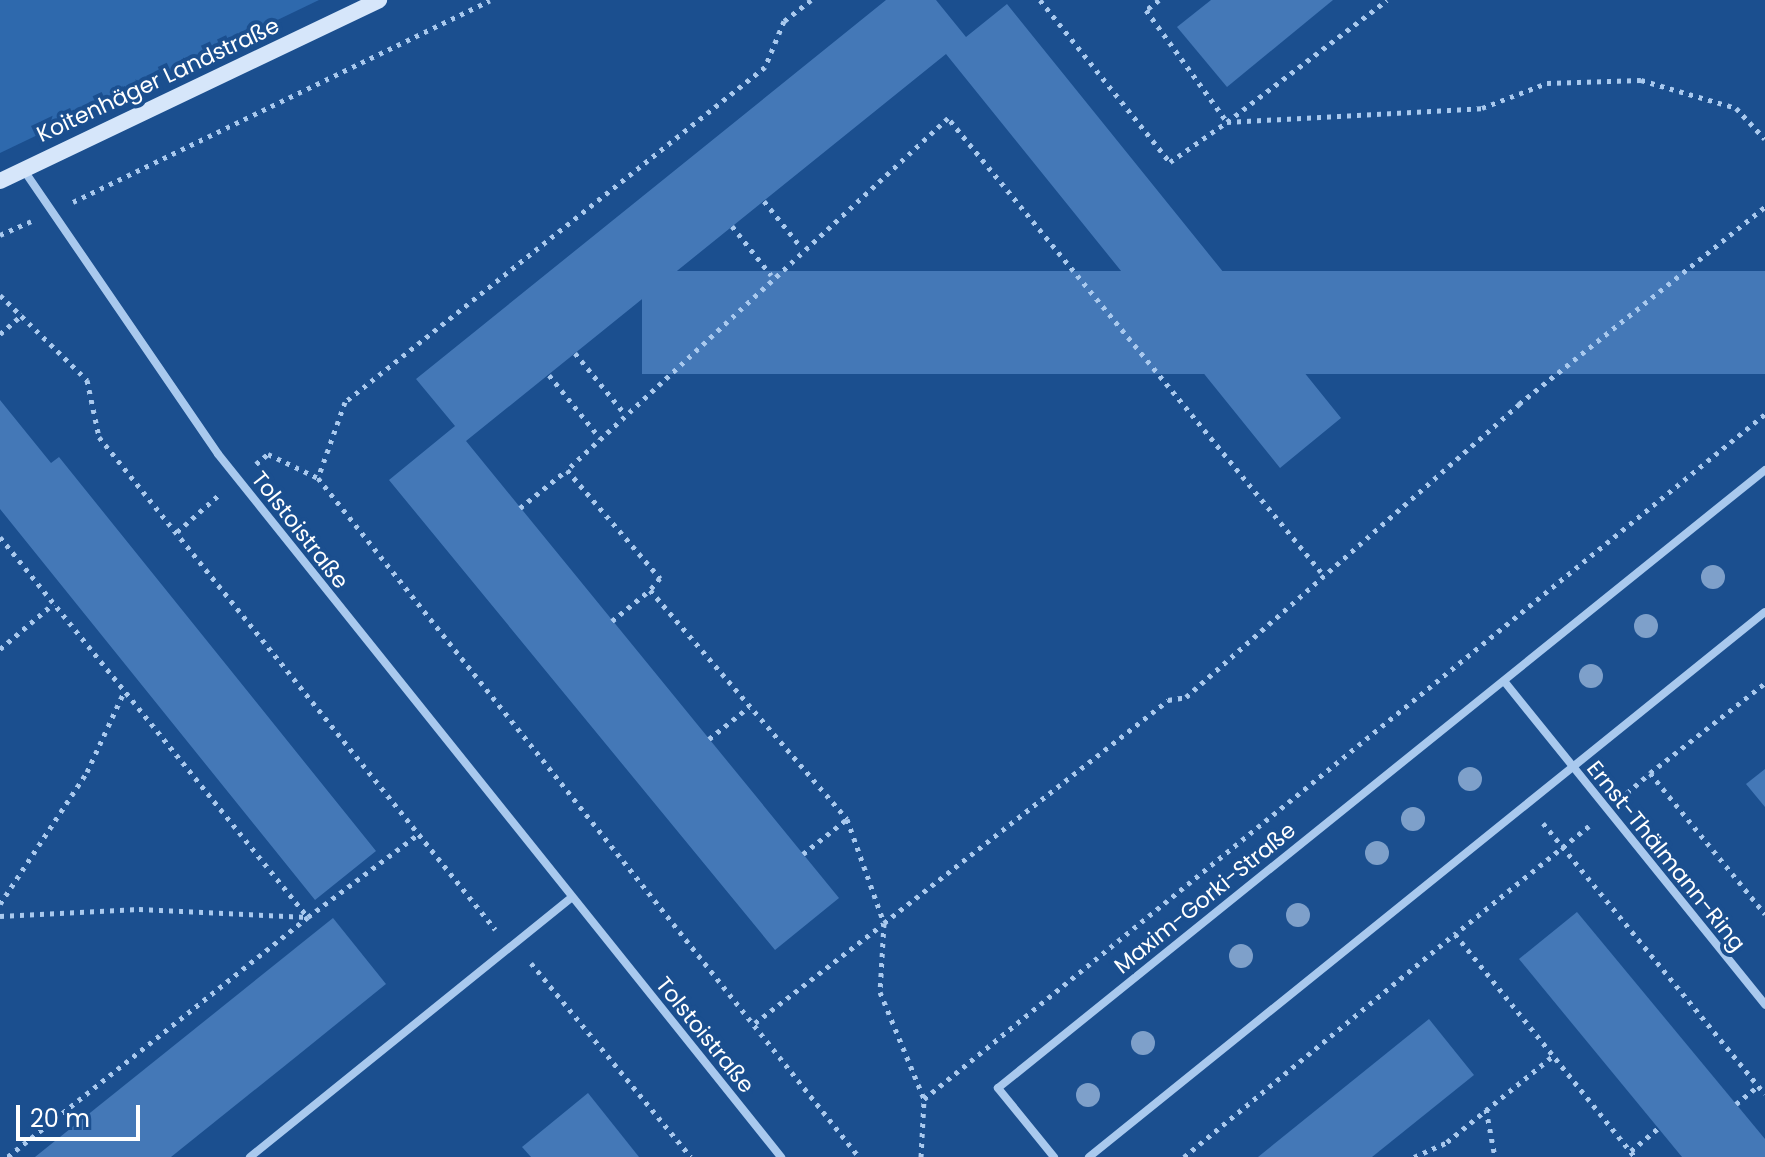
<!DOCTYPE html>
<meta charset="utf-8">
<style>
body{margin:0}
#map{position:relative;width:1765px;height:1157px;overflow:hidden;background:#1b4f8f;font-family:Poppins,sans-serif}
div>[style]{position:absolute}
.green>*{inset:0;background:#2e69ad}
.building>*{inset:0;background:#4478b7;transform-origin:0 0}
.path>*{height:5px;margin-top:-2.5px;transform-origin:0;background:repeating-linear-gradient(90deg,#a9c9ee 0 4px,transparent 0 10px)}
.minor>*{height:8px;margin:-4px;padding:0 4px;transform-origin:4px;border-radius:4px;background:#a9c9ee}
.secondary>*{height:16px;margin:-8px;padding:0 8px;transform-origin:8px;border-radius:8px;background:#d6e6fa}
.trees>*{width:24px;height:24px;margin:-12px;border-radius:50%;background:#7ea0ca}
span{translate:-50% -50%;white-space:nowrap;text-align:center;line-height:1.15;-webkit-text-stroke:8px #1b4f8f;paint-order:stroke}
.street-label{font-size:22px;color:#fff}
.scale{position:absolute;left:16px;top:1105px;width:124px;height:36px;box-sizing:border-box;border:4px solid #fff;border-top:0;padding-left:10px;font-size:24px;line-height:28px;white-space:nowrap;color:#fff;-webkit-text-stroke:6px #1b4f8f;paint-order:stroke}
</style>
<div id="map">
<div class="green">
<div style="clip-path:polygon(0 0,319px 0,0 153px)"></div>
</div>
<div class="building">
<div style="clip-path:polygon(886px 0,936px 0,966px 37px,1007px 4px,1341px 418px,1280px 468px,946px 54px,466px 441px,839px 898px,775px 950px,389px 480px,455px 426px,416px 379px)"></div>
<div style="clip-path:polygon(1211px 0,1333px 0,1227px 87px,1177px 27px)"></div>
<div style="left:1765px;top:271px;width:103px;height:1123px;rotate:90deg"></div>
<div style="clip-path:polygon(0 400px,51px 463px,59px 457px,376px 851px,315px 900px,0 509px)"></div>
<div style="clip-path:polygon(1765px 769px,1765px 807px,1746px 784px)"></div>
<div style="clip-path:polygon(1577px 912px,1765px 1139px,1765px 1157px,1682px 1157px,1519px 959px)"></div>
<div style="clip-path:polygon(333px 918px,386px 984px,297px 1056px,171px 1157px,35px 1157px)"></div>
<div style="clip-path:polygon(1429px 1019px,1474px 1075px,1372px 1157px,1258px 1157px)"></div>
<div style="clip-path:polygon(588px 1093px,639px 1157px,531px 1157px,522px 1147px)"></div>
</div>
<div class="path">
<div style="left:811px;top:0;width:34px;rotate:142deg"></div>
<div style="left:784px;top:21px;width:50px;rotate:112.4deg"></div>
<div style="left:765px;top:67px;width:537px;rotate:141.42deg"></div>
<div style="left:345px;top:402px;width:81px;rotate:109.6deg"></div>
<div style="left:318px;top:478px;width:868px;rotate:51.45deg"></div>
<div style="left:1040px;top:0;width:208px;rotate:51.3deg"></div>
<div style="left:1170px;top:162px;width:70px;rotate:-35.1deg"></div>
<div style="left:1227px;top:122px;width:255px;rotate:-3.1deg"></div>
<div style="left:1482px;top:108px;width:70px;rotate:-21deg"></div>
<div style="left:1547px;top:83px;width:94px;rotate:-1.8deg"></div>
<div style="left:1641px;top:80px;width:99px;rotate:16.4deg"></div>
<div style="left:1736px;top:108px;width:42px;rotate:46.9deg"></div>
<div style="left:1159px;top:0;width:16px;rotate:142deg"></div>
<div style="left:1146px;top:10px;width:138px;rotate:54.1deg"></div>
<div style="left:1227px;top:122px;width:201px;rotate:-37.3deg"></div>
<div style="left:764px;top:201px;width:59px;rotate:51.2deg"></div>
<div style="left:73px;top:202px;width:463px;rotate:-25.8deg"></div>
<div style="left:732px;top:226px;width:63px;rotate:51.5deg"></div>
<div style="left:0;top:235px;width:34px;rotate:-24deg"></div>
<div style="left:0;top:295px;width:122px;rotate:44.3deg"></div>
<div style="left:87px;top:380px;width:58px;rotate:78.1deg"></div>
<div style="left:99px;top:437px;width:632px;rotate:51.17deg"></div>
<div style="left:0;top:334px;width:30px;rotate:-41deg"></div>
<div style="left:575px;top:353px;width:79px;rotate:50.7deg"></div>
<div style="left:549px;top:375px;width:81px;rotate:51deg"></div>
<div style="left:256px;top:464px;width:16px;rotate:-40deg"></div>
<div style="left:268px;top:454px;width:55px;rotate:25.6deg"></div>
<div style="left:520px;top:508px;width:60px;rotate:-39deg"></div>
<div style="left:177px;top:532px;width:59px;rotate:-41.6deg"></div>
<div style="left:0;top:537px;width:489px;rotate:51deg"></div>
<div style="left:308px;top:917px;width:135px;rotate:-36.9deg"></div>
<div style="left:1321px;top:572px;width:588px;rotate:-129.41deg"></div>
<div style="left:948px;top:118px;width:519px;rotate:137.27deg"></div>
<div style="left:567px;top:470px;width:143px;rotate:49.3deg"></div>
<div style="left:660px;top:578px;width:16px;rotate:130deg"></div>
<div style="left:650px;top:590px;width:302px;rotate:49.3deg"></div>
<div style="left:847px;top:819px;width:110px;rotate:70.4deg"></div>
<div style="left:884px;top:923px;width:361px;rotate:-38.1deg"></div>
<div style="left:1168px;top:700px;width:18px;rotate:-9deg"></div>
<div style="left:1186px;top:697px;width:444px;rotate:-41.3deg"></div>
<div style="left:1519px;top:404px;width:315px;rotate:-38.7deg"></div>
<div style="left:612px;top:621px;width:49px;rotate:-39.2deg"></div>
<div style="left:0;top:649px;width:70px;rotate:-40.3deg"></div>
<div style="left:709px;top:739px;width:51px;rotate:-38.7deg"></div>
<div style="left:1650px;top:773px;width:146px;rotate:-38deg"></div>
<div style="left:1627px;top:793px;width:30px;rotate:-41deg"></div>
<div style="left:1650px;top:773px;width:182px;rotate:50.8deg"></div>
<div style="left:1543px;top:823px;width:350px;rotate:50.7deg"></div>
<div style="left:1589px;top:826px;width:172px;rotate:141.1deg"></div>
<div style="left:1455px;top:934px;width:287px;rotate:51.1deg"></div>
<div style="left:803px;top:854px;width:56px;rotate:-38.5deg"></div>
<div style="left:0;top:904px;width:158px;rotate:-56.6deg"></div>
<div style="left:87px;top:772px;width:88px;rotate:-65.2deg"></div>
<div style="left:0;top:916px;width:139px;rotate:-2.9deg"></div>
<div style="left:139px;top:909px;width:169px;rotate:2.7deg"></div>
<div style="left:308px;top:917px;width:385px;rotate:141.4deg"></div>
<div style="left:884px;top:923px;width:69px;rotate:93.3deg"></div>
<div style="left:880px;top:992px;width:116px;rotate:67.6deg"></div>
<div style="left:531px;top:963px;width:251px;rotate:50.5deg"></div>
<div style="left:755px;top:1023px;width:162px;rotate:-37.7deg"></div>
<div style="left:1736px;top:1104px;width:28px;rotate:-39deg"></div>
<div style="left:1486px;top:1109px;width:49px;rotate:79.4deg"></div>
<div style="left:1631px;top:1151px;width:35px;rotate:-40deg"></div>
<div style="left:921px;top:1157px;width:58px;rotate:-87deg"></div>
<div style="left:924px;top:1099px;width:1085px;rotate:-39.16deg"></div>
<div style="left:1184px;top:1157px;width:351px;rotate:-39.5deg"></div>
<div style="left:1414px;top:1157px;width:36px;rotate:-24deg"></div>
<div style="left:1447px;top:1142px;width:136px;rotate:-39.1deg"></div>
</div>
<div class="minor">
<div style="left:23px;top:169px;width:345px;rotate:55.6deg"></div>
<div style="left:218px;top:454px;width:901px;rotate:51.31deg"></div>
<div style="left:1504px;top:681px;width:416px;rotate:51.1deg"></div>
<div style="left:250px;top:1157px;width:411px;rotate:-38.9deg"></div>
<div style="left:1054px;top:1157px;width:89px;rotate:-129.1deg"></div>
<div style="left:998px;top:1088px;width:985px;rotate:-38.86deg"></div>
<div style="left:1089px;top:1157px;width:868px;rotate:-38.88deg"></div>
</div>
<div class="secondary">
<div style="left:0;top:181px;width:420px;rotate:-25.5deg"></div>
</div>
<div class="trees">
<div style="left:1713px;top:577px"></div>
<div style="left:1646px;top:626px"></div>
<div style="left:1591px;top:676px"></div>
<div style="left:1470px;top:779px"></div>
<div style="left:1413px;top:819px"></div>
<div style="left:1377px;top:853px"></div>
<div style="left:1298px;top:915px"></div>
<div style="left:1241px;top:956px"></div>
<div style="left:1143px;top:1043px"></div>
<div style="left:1088px;top:1095px"></div>
</div>
<div class="street-label">
<span style="left:158px;top:80px;rotate:-25deg">Koitenhäger Landstraße</span>
<span style="left:300px;top:530px;rotate:52deg">Tolstoistraße</span>
<span style="left:1666px;top:856px;rotate:51deg">Ernst-Thälmann-Ring</span>
<span style="left:1205px;top:898px;rotate:-39deg">Maxim-Gorki-Straße</span>
<span style="left:705px;top:1035px;rotate:51deg">Tolstoistraße</span>
</div>
<div class="scale">20 m</div>
</div>
